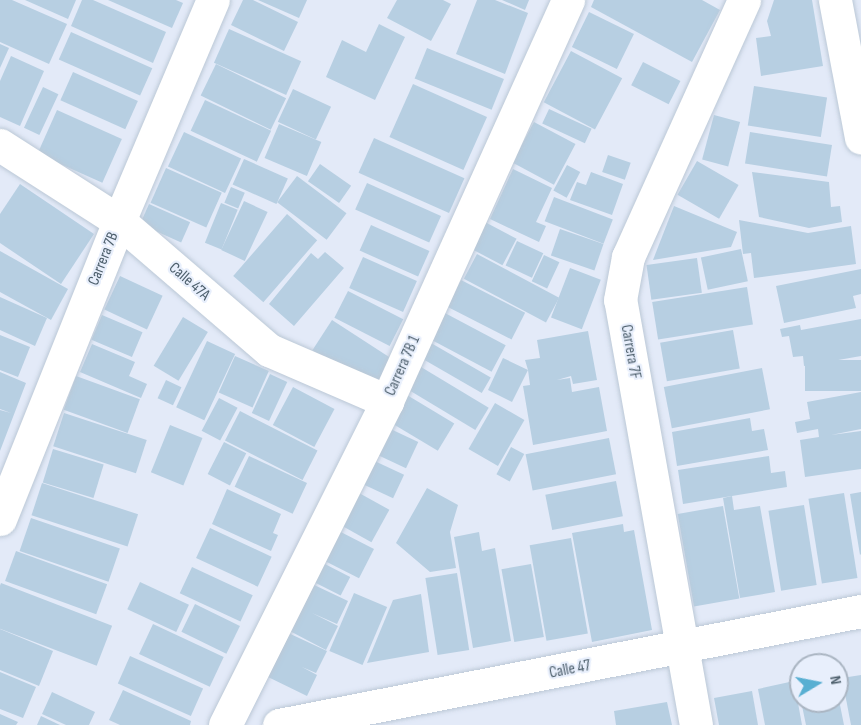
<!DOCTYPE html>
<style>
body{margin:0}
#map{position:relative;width:861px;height:725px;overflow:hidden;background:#e3eaf8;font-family:"Sofia Sans Condensed",sans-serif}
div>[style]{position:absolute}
.building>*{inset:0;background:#b7cfe2;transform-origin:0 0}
.roads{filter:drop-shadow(0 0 2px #bbc8d6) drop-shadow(0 0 2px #bbc8d6)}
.street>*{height:33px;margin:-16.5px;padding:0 16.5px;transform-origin:16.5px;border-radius:16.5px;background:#fff}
span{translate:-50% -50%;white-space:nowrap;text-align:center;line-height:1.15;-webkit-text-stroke:4.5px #e8effc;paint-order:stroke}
.street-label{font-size:16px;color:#4d5f6c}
.north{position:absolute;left:789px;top:653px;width:60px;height:60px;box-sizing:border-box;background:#e8effc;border:2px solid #aab5c2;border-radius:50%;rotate:80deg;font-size:16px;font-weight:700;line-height:24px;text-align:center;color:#4d5f6c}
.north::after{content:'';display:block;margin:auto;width:21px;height:27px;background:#58afd2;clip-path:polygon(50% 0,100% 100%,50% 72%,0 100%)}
</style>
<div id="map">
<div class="building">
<div style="clip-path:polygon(0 0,12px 0,67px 24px,49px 64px,0 42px)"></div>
<div style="clip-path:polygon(25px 0,76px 0,68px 19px)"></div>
<div style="clip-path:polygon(82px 0,93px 0,166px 32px,153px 63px,71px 26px)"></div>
<div style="clip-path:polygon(108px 0,176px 0,183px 3px,172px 28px)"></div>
<div style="clip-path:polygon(243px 0,253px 0,298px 22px,284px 51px,231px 25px)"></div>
<div style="clip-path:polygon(258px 0,307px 0,299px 18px)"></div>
<div style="clip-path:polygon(397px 0,443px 0,451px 4px,431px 41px,387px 18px)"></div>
<div style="clip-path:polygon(477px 0,495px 0,528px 13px,505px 74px,456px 54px)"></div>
<div style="clip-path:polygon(502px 0,529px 0,525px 10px)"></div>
<div style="clip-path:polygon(594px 0,702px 0,720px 10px,692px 62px,591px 7px)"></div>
<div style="clip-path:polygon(774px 0,812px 0,823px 66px,761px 76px,756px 38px,771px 36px,767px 21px)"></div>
<div style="left:589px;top:12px;width:50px;height:39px;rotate:26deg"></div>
<div style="clip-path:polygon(379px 24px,405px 37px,375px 100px,326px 77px,342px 40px,366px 52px)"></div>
<div style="left:229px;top:29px;width:79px;height:37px;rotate:24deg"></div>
<div style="left:71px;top:32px;width:89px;height:30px;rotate:24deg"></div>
<div style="clip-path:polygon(0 44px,9px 48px,0 68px)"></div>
<div style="left:427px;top:48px;width:83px;height:33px;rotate:22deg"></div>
<div style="left:571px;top:51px;width:58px;height:58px;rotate:28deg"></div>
<div style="clip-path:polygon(11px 56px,44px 71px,20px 126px,0 117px,0 81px)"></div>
<div style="left:643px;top:62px;width:42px;height:26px;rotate:27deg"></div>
<div style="left:216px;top:64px;width:78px;height:35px;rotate:26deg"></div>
<div style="left:73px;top:72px;width:71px;height:31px;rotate:24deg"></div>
<div style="left:413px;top:84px;width:81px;height:58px;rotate:24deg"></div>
<div style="left:754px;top:86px;width:74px;height:40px;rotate:9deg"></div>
<div style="left:43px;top:87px;width:17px;height:45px;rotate:25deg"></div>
<div style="left:293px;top:89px;width:42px;height:36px;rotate:25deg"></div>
<div style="left:205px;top:100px;width:73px;height:34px;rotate:25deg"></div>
<div style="left:549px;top:109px;width:47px;height:16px;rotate:25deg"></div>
<div style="left:57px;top:110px;width:71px;height:48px;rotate:24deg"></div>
<div style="left:714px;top:115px;width:27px;height:46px;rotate:15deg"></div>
<div style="left:534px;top:122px;width:47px;height:46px;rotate:28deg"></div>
<div style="left:279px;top:124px;width:46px;height:37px;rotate:23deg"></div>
<div style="left:184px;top:132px;width:63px;height:38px;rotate:25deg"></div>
<div style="left:750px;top:132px;width:83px;height:32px;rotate:9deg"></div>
<div style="left:374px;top:138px;width:99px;height:38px;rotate:24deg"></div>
<div style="left:608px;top:155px;width:24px;height:18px;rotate:19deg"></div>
<div style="left:244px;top:159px;width:48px;height:28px;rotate:24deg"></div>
<div style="left:697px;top:161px;width:48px;height:39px;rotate:30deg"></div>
<div style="left:320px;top:164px;width:38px;height:21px;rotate:35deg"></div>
<div style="left:567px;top:165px;width:15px;height:29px;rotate:28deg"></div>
<div style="left:166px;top:168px;width:61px;height:38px;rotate:24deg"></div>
<div style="clip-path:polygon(513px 169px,552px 188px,536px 222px,546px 226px,539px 242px,490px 219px)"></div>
<div style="clip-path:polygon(591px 172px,623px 184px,612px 215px,570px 200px,577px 182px,586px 185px)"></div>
<div style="clip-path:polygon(752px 172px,829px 182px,831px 207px,840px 206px,842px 222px,809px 228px,759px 217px)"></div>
<div style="left:297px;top:176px;width:62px;height:33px;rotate:37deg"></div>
<div style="left:367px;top:183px;width:81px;height:29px;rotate:24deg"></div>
<div style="clip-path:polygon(20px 184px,94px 234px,61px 284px,0 243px,0 214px)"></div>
<div style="left:231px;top:187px;width:15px;height:17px;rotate:23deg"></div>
<div style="left:554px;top:197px;width:63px;height:26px;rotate:21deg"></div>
<div style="left:244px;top:201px;width:26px;height:54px;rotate:25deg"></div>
<div style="left:221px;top:203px;width:18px;height:43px;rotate:22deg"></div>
<div style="left:149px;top:204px;width:45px;height:22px;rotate:24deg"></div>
<div style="clip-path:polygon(674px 206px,737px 232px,731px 247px,653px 260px)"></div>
<div style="left:287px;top:214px;width:40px;height:82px;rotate:41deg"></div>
<div style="clip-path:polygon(739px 220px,808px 233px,851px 226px,856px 264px,754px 278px,751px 253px,743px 254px)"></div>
<div style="left:483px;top:221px;width:38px;height:30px;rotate:28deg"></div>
<div style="left:371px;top:225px;width:64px;height:28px;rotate:24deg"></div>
<div style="left:560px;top:229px;width:46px;height:28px;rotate:19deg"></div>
<div style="left:517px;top:241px;width:29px;height:27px;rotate:25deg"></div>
<div style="left:741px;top:249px;width:33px;height:41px;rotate:78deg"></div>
<div style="clip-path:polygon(0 251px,68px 289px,51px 320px,0 292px)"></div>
<div style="clip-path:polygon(325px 252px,344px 268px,294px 326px,269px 304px,311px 253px,318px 259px)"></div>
<div style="left:477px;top:254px;width:93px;height:28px;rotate:28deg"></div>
<div style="left:544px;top:255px;width:17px;height:29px;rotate:25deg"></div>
<div style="left:363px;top:257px;width:59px;height:34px;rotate:24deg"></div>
<div style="left:697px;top:258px;width:35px;height:51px;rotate:82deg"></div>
<div style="left:570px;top:268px;width:33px;height:53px;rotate:21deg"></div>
<div style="clip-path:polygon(861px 269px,861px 294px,853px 296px,856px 308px,784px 323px,776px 286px)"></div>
<div style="left:120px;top:276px;width:47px;height:37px;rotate:25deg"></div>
<div style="left:461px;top:280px;width:72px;height:30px;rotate:27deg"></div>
<div style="left:747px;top:287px;width:38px;height:96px;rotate:81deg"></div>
<div style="left:348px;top:291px;width:62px;height:30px;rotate:27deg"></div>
<div style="clip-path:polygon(0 297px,47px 318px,35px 346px,0 330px)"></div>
<div style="left:443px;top:312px;width:71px;height:30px;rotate:28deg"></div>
<div style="left:102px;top:315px;width:44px;height:27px;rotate:23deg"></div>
<div style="left:183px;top:317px;width:29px;height:57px;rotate:31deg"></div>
<div style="clip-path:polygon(861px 319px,861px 356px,804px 366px,803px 356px,793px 357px,789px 336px,782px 337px,780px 329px,800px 325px,801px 330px)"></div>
<div style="left:332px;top:320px;width:80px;height:36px;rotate:33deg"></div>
<div style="left:733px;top:330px;width:39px;height:74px;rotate:80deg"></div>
<div style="clip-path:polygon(588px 331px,597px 380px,573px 384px,571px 376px,557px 380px,570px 378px,572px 392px,599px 387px,607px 431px,533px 445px,523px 386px,530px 385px,528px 370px,512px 402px,488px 390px,503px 358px,528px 370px,525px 360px,540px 358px,537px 340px)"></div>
<div style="clip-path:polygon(0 335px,30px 347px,18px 377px,0 370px)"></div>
<div style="left:207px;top:341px;width:31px;height:73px;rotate:25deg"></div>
<div style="left:431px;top:343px;width:69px;height:18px;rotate:30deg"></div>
<div style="clip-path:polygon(92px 344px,135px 362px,129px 376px,147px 384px,141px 398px,80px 372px)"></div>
<div style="left:235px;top:356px;width:37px;height:40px;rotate:24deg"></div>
<div style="left:861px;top:360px;width:31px;height:56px;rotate:90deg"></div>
<div style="left:421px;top:367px;width:79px;height:26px;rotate:31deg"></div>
<div style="left:762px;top:368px;width:42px;height:100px;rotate:79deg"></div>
<div style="clip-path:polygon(0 372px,26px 383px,0 451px,0 410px,11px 413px,0 409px)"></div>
<div style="left:270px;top:374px;width:19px;height:43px;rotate:25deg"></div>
<div style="left:76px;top:376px;width:68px;height:36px;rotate:20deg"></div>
<div style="left:166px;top:380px;width:17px;height:20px;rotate:25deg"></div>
<div style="left:293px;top:387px;width:47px;height:43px;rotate:28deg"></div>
<div style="left:402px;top:392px;width:61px;height:32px;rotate:31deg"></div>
<div style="clip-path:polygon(861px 392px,861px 429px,831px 435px,861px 431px,861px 469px,805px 477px,800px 440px,819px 437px,818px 429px,797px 433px,795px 422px,810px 419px,807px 402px)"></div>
<div style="left:219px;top:398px;width:21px;height:37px;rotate:28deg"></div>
<div style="left:495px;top:403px;width:34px;height:53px;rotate:30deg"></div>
<div style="left:240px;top:411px;width:87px;height:33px;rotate:27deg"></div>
<div style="left:64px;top:413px;width:87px;height:35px;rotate:18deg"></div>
<div style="clip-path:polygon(750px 418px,752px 431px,764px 429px,768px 450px,677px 466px,672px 432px)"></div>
<div style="left:170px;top:425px;width:35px;height:51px;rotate:22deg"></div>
<div style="left:382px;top:425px;width:40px;height:29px;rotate:25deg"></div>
<div style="left:609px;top:438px;width:37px;height:85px;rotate:79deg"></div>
<div style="left:224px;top:442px;width:25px;height:36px;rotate:27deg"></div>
<div style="left:511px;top:447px;width:15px;height:31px;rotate:28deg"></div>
<div style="left:53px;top:449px;width:53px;height:35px;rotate:17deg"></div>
<div style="left:249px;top:456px;width:64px;height:34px;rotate:25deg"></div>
<div style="clip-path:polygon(769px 456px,771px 473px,785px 471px,787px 487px,683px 504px,678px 470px)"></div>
<div style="left:366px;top:457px;width:42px;height:26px;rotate:25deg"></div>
<div style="left:616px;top:481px;width:36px;height:72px;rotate:79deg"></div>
<div style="left:42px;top:483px;width:101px;height:34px;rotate:18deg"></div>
<div style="left:350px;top:488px;width:45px;height:37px;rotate:29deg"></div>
<div style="clip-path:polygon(427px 488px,458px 505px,450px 532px,456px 568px,430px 572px,396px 543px)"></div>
<div style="clip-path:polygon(227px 489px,281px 514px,273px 533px,278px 535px,271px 551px,212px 524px)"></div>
<div style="clip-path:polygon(861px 492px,861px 554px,860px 555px,850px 494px)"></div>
<div style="left:844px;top:493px;width:86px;height:36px;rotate:81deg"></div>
<div style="clip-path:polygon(732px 496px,734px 510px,760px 506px,775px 592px,740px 598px,723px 498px)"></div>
<div style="left:804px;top:505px;width:81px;height:36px;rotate:81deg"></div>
<div style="left:723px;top:506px;width:94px;height:46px;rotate:80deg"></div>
<div style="left:31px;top:518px;width:94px;height:35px;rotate:19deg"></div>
<div style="clip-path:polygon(623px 524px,624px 532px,634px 530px,652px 630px,592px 642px,572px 533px)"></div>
<div style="left:210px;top:528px;width:68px;height:33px;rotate:25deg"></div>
<div style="left:333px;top:528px;width:46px;height:33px;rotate:27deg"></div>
<div style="clip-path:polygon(479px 532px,482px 551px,495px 548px,511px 641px,473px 648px,454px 537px)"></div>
<div style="left:571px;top:538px;width:97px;height:42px;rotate:80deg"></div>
<div style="left:16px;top:551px;width:97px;height:32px;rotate:20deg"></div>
<div style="left:319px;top:561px;width:35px;height:21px;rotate:27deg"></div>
<div style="left:531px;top:564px;width:74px;height:30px;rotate:80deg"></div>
<div style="left:192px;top:567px;width:67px;height:29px;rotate:25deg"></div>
<div style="left:457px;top:573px;width:78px;height:32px;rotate:81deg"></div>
<div style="left:140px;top:582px;width:54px;height:30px;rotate:25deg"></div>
<div style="left:1px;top:583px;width:119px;height:43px;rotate:21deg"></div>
<div style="clip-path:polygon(310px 583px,348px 601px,337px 624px,312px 613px,338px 626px,326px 650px,286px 629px)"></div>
<div style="left:354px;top:593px;width:36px;height:63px;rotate:23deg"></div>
<div style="clip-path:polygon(421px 594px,429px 652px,367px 663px,393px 600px)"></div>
<div style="left:195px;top:604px;width:50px;height:31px;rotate:26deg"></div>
<div style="left:153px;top:624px;width:78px;height:33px;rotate:25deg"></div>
<div style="clip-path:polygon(0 629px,53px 651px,39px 686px,0 670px)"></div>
<div style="clip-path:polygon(284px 631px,327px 651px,316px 673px,302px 667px,317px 675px,307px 696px,266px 676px)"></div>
<div style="left:130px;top:656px;width:80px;height:30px;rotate:24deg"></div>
<div style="clip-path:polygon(0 672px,36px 687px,23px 718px,0 709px)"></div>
<div style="clip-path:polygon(861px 675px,861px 725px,851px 725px,842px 678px)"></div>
<div style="clip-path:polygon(794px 681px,802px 725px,765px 725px,758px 689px)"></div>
<div style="clip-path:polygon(123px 690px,191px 721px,190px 725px,120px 725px,109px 720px)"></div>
<div style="clip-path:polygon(752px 691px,758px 725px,719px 725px,714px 698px)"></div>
<div style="clip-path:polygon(52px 692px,95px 712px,89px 725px,66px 725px,42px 714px)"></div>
<div style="clip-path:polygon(838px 695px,844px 725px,806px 725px,801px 701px,837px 701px)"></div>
<div style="clip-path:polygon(667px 702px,672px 725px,616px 725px,614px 711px)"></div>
<div style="clip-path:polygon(0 714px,18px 722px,16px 725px,0 725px)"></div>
<div style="clip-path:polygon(41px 716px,60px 725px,37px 725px)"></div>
</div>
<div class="roads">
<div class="street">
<div style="left:835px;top:0;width:140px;rotate:79.3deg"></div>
<div style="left:0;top:145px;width:141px;rotate:32.6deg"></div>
<div style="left:119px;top:221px;width:198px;rotate:40.7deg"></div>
<div style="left:269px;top:350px;width:129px;rotate:23.4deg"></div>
<div style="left:0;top:519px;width:321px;rotate:-68.2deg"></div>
<div style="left:119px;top:221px;width:240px;rotate:-67deg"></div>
<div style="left:225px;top:725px;width:362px;rotate:-63.4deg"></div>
<div style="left:387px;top:401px;width:440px;rotate:-65.7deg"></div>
<div style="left:279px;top:725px;width:593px;rotate:-11.08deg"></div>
<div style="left:696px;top:725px;width:432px;rotate:-100.1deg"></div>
<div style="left:620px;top:300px;width:44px;rotate:-79.5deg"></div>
<div style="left:628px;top:257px;width:282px;rotate:-65.7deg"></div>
</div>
</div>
<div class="street-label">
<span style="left:104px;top:259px;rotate:-68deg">Carrera 7B</span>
<span style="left:189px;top:282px;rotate:41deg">Calle 47A</span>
<span style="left:630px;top:352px;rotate:80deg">Carrera 7F</span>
<span style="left:403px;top:366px;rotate:-66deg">Carrera 7B 1</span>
<span style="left:570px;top:670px;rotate:-11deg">Calle 47</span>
</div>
<div class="north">N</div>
</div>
